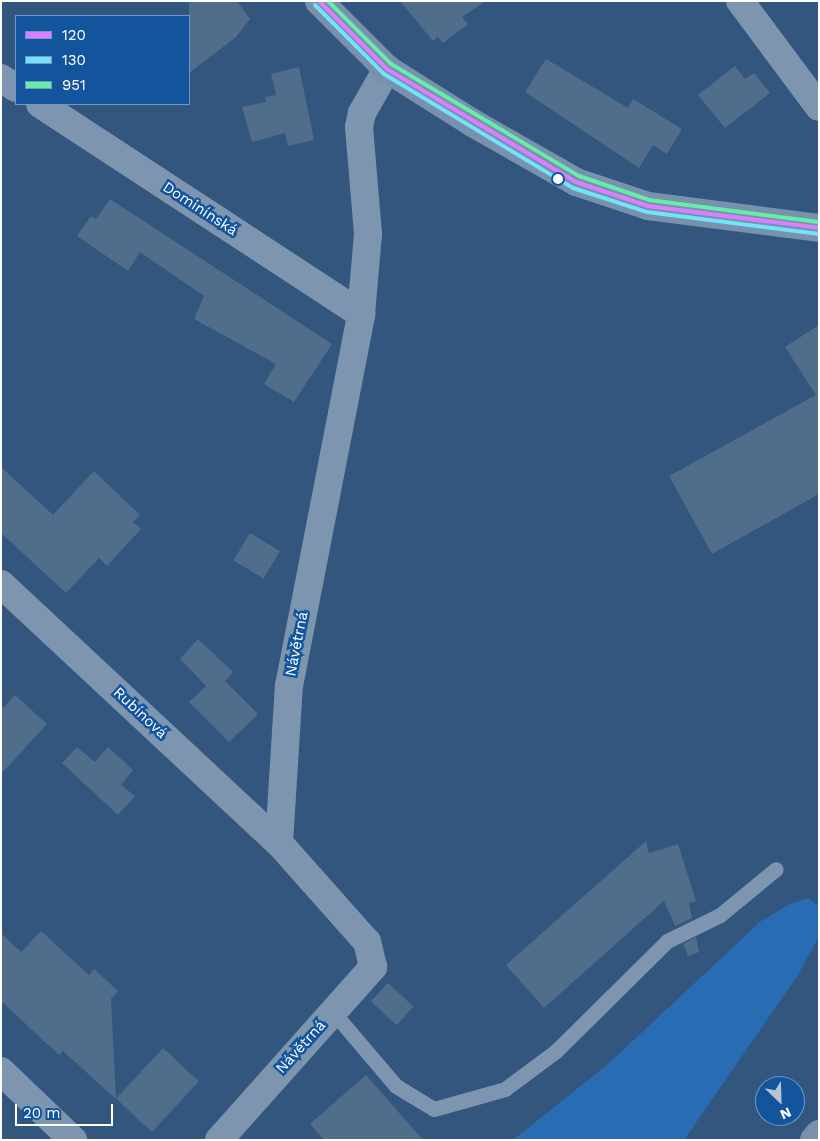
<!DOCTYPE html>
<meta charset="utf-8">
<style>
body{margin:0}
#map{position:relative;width:820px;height:1141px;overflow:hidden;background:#32567e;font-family:"Work Sans",sans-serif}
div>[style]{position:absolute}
.green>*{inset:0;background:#286cb3}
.building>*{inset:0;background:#506d8c;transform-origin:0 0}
.lane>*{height:15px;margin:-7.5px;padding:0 7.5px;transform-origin:7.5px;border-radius:7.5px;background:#7d95af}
.street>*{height:28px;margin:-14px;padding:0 14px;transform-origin:14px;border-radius:14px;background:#7d95af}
.secondary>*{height:28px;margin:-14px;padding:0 14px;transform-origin:14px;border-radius:14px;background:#7891ac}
.bus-1>*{height:4px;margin:-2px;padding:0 2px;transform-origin:2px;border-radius:2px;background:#d880ff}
.bus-2>*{height:4px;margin:-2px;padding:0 2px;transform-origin:2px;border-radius:2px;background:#73e2fa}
.bus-3>*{height:4px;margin:-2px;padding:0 2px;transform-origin:2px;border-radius:2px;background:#66eda8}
.dots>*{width:14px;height:14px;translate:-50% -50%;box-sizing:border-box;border:2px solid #13559d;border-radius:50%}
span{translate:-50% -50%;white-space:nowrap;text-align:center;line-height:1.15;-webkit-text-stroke:5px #13559d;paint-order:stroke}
.street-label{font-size:15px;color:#fff}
.frame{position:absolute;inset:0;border:2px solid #fff;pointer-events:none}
.legend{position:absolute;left:15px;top:15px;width:175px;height:90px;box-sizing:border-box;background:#13559d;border:1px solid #7199c4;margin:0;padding:6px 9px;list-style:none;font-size:15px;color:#fff}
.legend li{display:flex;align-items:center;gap:10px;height:25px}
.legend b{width:25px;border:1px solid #7199c4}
.north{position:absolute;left:755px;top:1076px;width:50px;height:50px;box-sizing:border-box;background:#13559d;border:1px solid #7199c4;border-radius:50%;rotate:156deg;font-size:14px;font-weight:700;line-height:20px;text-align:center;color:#fff}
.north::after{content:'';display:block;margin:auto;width:18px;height:22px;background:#b7c4d2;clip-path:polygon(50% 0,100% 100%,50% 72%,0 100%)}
.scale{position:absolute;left:15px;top:1104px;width:98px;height:22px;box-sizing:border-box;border:2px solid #fff;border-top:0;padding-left:6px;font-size:15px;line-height:18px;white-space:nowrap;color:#fff;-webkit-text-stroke:4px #13559d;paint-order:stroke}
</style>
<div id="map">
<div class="green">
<div style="clip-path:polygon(808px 898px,819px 906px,819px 936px,798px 975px,684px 1140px,513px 1140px,607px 1065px,761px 921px,790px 904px)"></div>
</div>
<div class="building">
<div style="clip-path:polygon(189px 1px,237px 1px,250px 19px,236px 37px,189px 73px)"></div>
<div style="clip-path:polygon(400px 1px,486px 1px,462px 17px,468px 24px,443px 43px,438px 37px,433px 41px)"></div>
<div style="clip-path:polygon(546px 59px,628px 108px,633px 99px,682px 129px,667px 154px,653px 145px,639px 168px,525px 92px)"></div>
<div style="clip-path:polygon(735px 66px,745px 79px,754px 73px,770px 93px,725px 128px,698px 95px)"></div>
<div style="clip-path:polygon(299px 67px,314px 140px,288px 146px,285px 133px,252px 142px,242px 107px,266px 102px,265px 97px,276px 95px,271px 74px)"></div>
<div style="clip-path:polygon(110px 199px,332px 344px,294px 402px,264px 384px,276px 364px,194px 319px,204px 296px,140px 252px,128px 271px,77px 236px,91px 216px,96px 219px)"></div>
<div style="clip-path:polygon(819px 325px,819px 494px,712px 554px,669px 476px,816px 395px,785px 347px)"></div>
<div style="clip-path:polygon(1px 467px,53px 515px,94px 471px,140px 515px,133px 522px,141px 529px,107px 566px,99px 558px,66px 593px,1px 533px)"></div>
<div style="left:250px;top:533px;width:35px;height:32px;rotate:31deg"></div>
<div style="clip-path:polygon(198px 639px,233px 672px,225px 681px,258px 714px,229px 742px,189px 702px,206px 686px,180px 659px)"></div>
<div style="clip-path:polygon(15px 695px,47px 724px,1px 774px,1px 710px)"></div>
<div style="clip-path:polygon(77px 747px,95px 762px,108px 747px,133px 770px,121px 785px,135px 796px,118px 815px,62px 763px)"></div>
<div style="clip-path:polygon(646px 841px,649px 853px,678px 844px,696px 901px,689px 903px,692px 918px,675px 926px,664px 901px,544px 1008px,506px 965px)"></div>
<div style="clip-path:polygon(41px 931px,89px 975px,94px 969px,118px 991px,111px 999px,116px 1099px,63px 1051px,59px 1055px,1px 1001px,1px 933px,21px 952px)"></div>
<div style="clip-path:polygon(696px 937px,699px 952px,688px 956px,683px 944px)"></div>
<div style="left:388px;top:983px;width:35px;height:25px;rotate:43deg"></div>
<div style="left:163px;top:1048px;width:49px;height:69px;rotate:43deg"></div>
<div style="clip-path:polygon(366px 1075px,423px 1140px,324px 1140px,310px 1124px)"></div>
</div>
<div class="lane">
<div style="left:333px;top:1012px;width:97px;rotate:49.6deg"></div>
<div style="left:396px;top:1086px;width:44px;rotate:31.2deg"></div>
<div style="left:434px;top:1109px;width:74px;rotate:-15.7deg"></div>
<div style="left:505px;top:1089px;width:64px;rotate:-36.7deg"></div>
<div style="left:556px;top:1051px;width:156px;rotate:-44.7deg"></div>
<div style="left:667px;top:941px;width:59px;rotate:-26.1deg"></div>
<div style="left:720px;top:915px;width:72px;rotate:-39.4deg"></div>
</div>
<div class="street">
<div style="left:740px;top:1px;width:132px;rotate:53.3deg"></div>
<div style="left:1px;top:78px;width:18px;rotate:34deg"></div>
<div style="left:40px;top:104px;width:384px;rotate:33.2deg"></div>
<div style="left:1px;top:584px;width:380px;rotate:43deg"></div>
<div style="left:1px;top:1071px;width:100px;rotate:43.8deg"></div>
<div style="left:219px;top:1140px;width:232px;rotate:-48.3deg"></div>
<div style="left:373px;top:967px;width:26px;rotate:-103deg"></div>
<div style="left:367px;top:942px;width:132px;rotate:-131.6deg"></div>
<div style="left:279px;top:843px;width:157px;rotate:-86.4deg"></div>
<div style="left:289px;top:686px;width:379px;rotate:-79deg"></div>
<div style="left:361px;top:314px;width:80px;rotate:-85deg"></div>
<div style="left:368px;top:234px;width:107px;rotate:-94.8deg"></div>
<div style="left:359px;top:127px;width:14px;rotate:-78deg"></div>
<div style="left:362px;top:113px;width:51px;rotate:-60.4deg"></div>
</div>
<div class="secondary">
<div style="left:319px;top:1px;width:96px;rotate:45deg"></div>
<div style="left:387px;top:69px;width:99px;rotate:32.2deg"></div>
<div style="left:471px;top:122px;width:121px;rotate:29.7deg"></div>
<div style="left:576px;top:182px;width:76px;rotate:18.4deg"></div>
<div style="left:648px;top:206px;width:172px;rotate:7.3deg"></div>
<div style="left:814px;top:1140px;width:8px;rotate:-50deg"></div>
</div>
<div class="bus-1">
<div style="left:319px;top:1px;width:96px;rotate:45deg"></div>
<div style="left:387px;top:69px;width:220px;rotate:30.9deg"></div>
<div style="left:576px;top:182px;width:76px;rotate:18.4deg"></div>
<div style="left:648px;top:206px;width:172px;rotate:7.3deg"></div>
</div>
<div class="bus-2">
<div style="left:315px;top:5px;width:98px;rotate:45deg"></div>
<div style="left:384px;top:74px;width:221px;rotate:31.1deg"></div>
<div style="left:573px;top:188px;width:78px;rotate:18deg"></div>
<div style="left:647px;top:212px;width:172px;rotate:7.3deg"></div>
</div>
<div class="bus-3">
<div style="left:328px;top:1px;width:89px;rotate:45deg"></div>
<div style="left:391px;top:64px;width:219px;rotate:30.8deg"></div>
<div style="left:579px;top:176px;width:74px;rotate:18.9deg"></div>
<div style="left:649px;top:200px;width:171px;rotate:7.4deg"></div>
</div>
<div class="dots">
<div style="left:558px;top:179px;background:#fff"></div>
</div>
<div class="street-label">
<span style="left:200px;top:209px;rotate:33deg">Dominínská</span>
<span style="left:297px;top:644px;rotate:-79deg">Návětrná</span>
<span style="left:140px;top:713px;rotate:43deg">Rubínová</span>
<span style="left:301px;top:1047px;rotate:-48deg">Návětrná</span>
</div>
<div class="frame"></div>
<ul class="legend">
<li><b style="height:6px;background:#d880ff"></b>120</li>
<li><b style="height:6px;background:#73e2fa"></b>130</li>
<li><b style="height:6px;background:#66eda8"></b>951</li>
</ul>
<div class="north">N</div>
<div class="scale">20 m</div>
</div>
